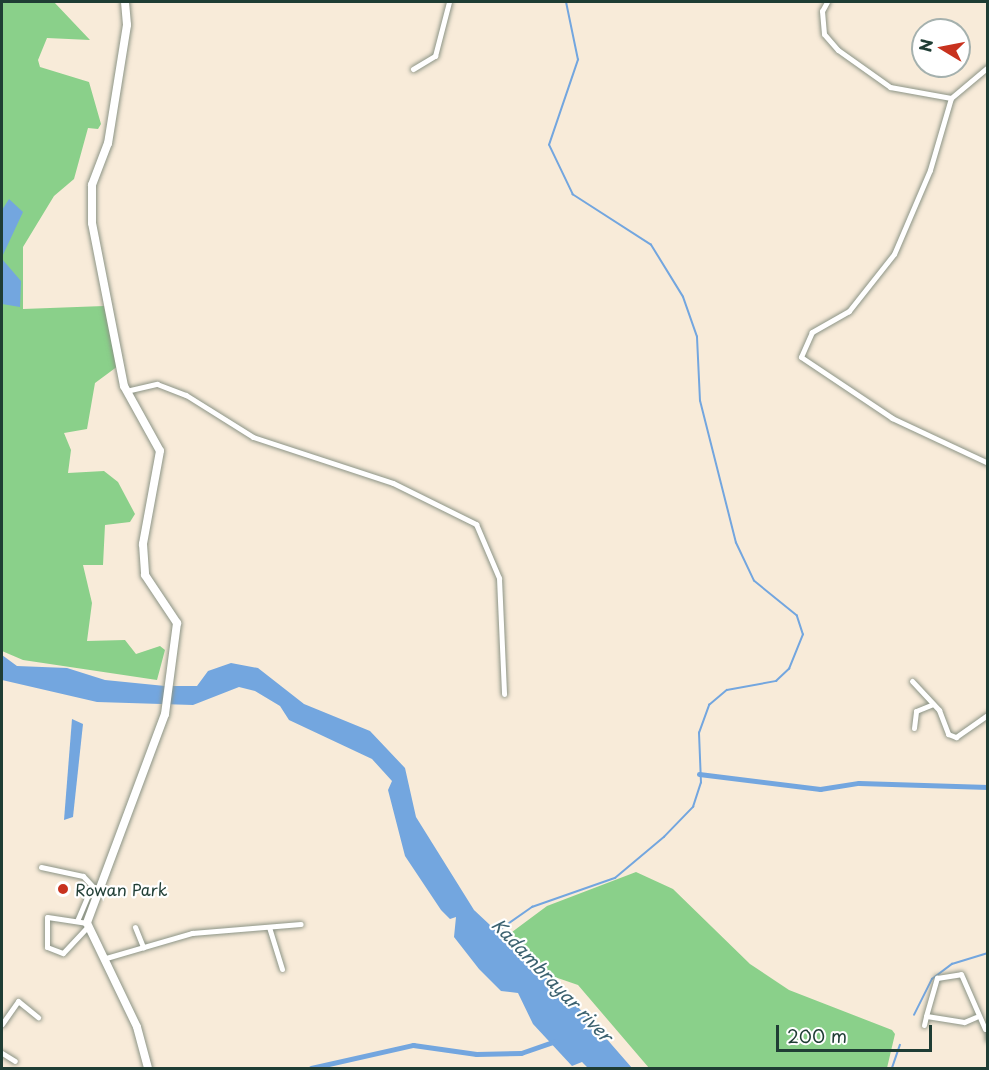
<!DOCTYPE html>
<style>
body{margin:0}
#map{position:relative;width:989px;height:1070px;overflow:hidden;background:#f8ebd9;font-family:"Playpen Sans",sans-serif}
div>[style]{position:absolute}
.green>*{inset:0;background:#8ad08a}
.water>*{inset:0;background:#73a6df}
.stream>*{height:1.5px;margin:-0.75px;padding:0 0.75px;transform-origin:0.75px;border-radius:0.75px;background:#73a6df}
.canal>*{height:5px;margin:-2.5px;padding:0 2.5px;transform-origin:2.5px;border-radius:2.5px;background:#73a6df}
.roads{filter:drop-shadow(0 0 2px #8c9486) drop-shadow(0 0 2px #8c9486)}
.minor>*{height:5px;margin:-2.5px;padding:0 2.5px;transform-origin:2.5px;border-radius:2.5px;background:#fff}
.secondary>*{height:8px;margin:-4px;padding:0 4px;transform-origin:4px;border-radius:4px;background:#fff}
.dots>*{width:16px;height:16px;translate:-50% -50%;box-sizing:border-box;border:3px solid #fff;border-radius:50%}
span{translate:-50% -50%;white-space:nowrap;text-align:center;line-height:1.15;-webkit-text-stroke:4.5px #fff;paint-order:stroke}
.poi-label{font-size:16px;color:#1f3d34}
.left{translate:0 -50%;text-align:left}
.water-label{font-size:18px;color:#3c6270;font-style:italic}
.frame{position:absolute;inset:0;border:3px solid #1f3d34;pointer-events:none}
.north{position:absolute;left:911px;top:18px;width:60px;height:60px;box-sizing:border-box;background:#fff;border:2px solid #a5b1ae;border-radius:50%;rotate:280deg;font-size:16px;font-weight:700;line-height:24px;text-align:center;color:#1f3d34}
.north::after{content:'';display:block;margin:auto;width:21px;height:27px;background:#c8321e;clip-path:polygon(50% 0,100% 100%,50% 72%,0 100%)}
.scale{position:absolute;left:776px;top:1025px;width:156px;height:27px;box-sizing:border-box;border:3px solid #1f3d34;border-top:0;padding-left:8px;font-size:18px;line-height:21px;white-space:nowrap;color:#1f3d34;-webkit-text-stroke:4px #fff;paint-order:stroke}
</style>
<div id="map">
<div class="green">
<div style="clip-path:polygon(2px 2px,54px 2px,90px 40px,47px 38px,38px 60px,40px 67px,89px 82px,101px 124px,98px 129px,88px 128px,74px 179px,54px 196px,23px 247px,23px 309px,104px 306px,118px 366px,95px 383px,87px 429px,64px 433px,71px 450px,68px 473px,104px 471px,118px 482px,135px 514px,130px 522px,105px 525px,103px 565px,83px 565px,92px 603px,87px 641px,125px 640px,136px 654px,160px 646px,165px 650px,157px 680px,23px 660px,2px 651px)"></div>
<div style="clip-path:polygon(636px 872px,673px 889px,750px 964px,789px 990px,892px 1030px,895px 1034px,887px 1068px,649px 1068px,578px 985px,546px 974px,521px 953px,512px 932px,547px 906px)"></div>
</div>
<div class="water">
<div style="clip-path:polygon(9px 199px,23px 212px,2px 257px,2px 210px)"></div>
<div style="clip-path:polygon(2px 259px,21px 281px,20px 307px,2px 304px)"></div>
<div style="clip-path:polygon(2px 655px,17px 666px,67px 668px,105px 680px,165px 686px,197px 686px,208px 671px,231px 663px,258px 668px,304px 704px,370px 731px,405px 768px,416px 817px,474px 910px,585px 1014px,632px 1068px,588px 1068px,582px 1062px,572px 1066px,533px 1024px,518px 993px,501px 991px,479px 969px,454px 937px,456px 917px,450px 919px,441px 910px,405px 856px,388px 790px,392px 781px,372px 759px,289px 720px,280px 706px,255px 691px,239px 687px,193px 705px,97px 702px,2px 680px)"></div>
<div style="clip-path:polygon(72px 719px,83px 724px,73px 817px,64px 820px)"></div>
</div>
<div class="stream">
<div style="left:498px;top:931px;width:42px;rotate:-35.2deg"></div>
<div style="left:532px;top:907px;width:88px;rotate:-19.3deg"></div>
<div style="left:615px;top:878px;width:64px;rotate:-39.9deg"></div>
<div style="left:664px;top:837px;width:42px;rotate:-46deg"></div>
<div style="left:693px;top:807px;width:25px;rotate:-72deg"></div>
<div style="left:701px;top:783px;width:50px;rotate:-92.3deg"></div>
<div style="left:699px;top:733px;width:30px;rotate:-70deg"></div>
<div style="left:709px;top:705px;width:23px;rotate:-40deg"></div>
<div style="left:727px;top:690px;width:50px;rotate:-10.4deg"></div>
<div style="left:776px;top:681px;width:18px;rotate:-43deg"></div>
<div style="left:789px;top:669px;width:37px;rotate:-68deg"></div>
<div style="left:803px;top:635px;width:20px;rotate:-108deg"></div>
<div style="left:797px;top:616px;width:55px;rotate:-140.9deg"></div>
<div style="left:754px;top:581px;width:42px;rotate:-115.3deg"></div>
<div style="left:736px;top:543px;width:146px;rotate:-104.2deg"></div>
<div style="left:700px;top:401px;width:64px;rotate:-92.7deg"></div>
<div style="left:697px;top:337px;width:42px;rotate:-109.3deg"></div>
<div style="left:683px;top:297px;width:61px;rotate:-121.6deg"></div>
<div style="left:651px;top:245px;width:93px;rotate:-147.3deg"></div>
<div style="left:573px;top:195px;width:55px;rotate:-115.6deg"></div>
<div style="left:549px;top:145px;width:90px;rotate:-71.2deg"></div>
<div style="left:578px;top:60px;width:59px;rotate:-101.7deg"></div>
<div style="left:914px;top:1015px;width:40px;rotate:-63.4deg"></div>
<div style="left:932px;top:979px;width:25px;rotate:-37deg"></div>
<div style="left:952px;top:964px;width:38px;rotate:-17deg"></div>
<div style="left:892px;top:1068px;width:24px;rotate:-71deg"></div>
</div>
<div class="canal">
<div style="left:699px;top:774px;width:122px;rotate:7.1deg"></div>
<div style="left:820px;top:789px;width:39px;rotate:-9deg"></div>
<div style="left:859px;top:783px;width:129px;rotate:1.8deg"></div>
<div style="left:311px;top:1068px;width:105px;rotate:-12.7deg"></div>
<div style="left:413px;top:1045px;width:64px;rotate:8.1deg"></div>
<div style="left:476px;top:1054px;width:45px;rotate:-1.3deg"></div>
<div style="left:521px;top:1053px;width:37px;rotate:-19deg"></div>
</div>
<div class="roads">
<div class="minor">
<div style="left:827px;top:2px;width:10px;rotate:119deg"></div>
<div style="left:822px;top:11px;width:23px;rotate:85deg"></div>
<div style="left:824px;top:34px;width:21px;rotate:49deg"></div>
<div style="left:838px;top:50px;width:64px;rotate:35.4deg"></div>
<div style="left:890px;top:87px;width:62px;rotate:10.2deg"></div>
<div style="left:988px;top:67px;width:48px;rotate:140deg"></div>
<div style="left:951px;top:98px;width:75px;rotate:106.3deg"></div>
<div style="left:930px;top:170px;width:91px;rotate:113.2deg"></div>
<div style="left:894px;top:254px;width:73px;rotate:128.3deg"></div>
<div style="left:849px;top:311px;width:43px;rotate:150.4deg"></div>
<div style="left:812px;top:332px;width:27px;rotate:114deg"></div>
<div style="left:801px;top:357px;width:110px;rotate:33.8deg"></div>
<div style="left:892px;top:418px;width:106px;rotate:25.1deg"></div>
<div style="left:413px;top:69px;width:26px;rotate:-31deg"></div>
<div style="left:435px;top:56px;width:56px;rotate:-75.5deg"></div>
<div style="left:126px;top:391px;width:32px;rotate:-13deg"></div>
<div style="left:157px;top:384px;width:31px;rotate:21deg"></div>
<div style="left:186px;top:395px;width:79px;rotate:32.1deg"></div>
<div style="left:253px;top:437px;width:147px;rotate:18.2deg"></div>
<div style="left:393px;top:483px;width:93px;rotate:26.3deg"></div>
<div style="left:476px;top:524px;width:59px;rotate:66.9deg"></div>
<div style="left:499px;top:578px;width:116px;rotate:87.5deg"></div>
<div style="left:912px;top:681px;width:40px;rotate:47deg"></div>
<div style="left:939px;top:710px;width:26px;rotate:69deg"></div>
<div style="left:948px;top:734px;width:9px;rotate:21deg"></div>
<div style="left:956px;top:737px;width:39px;rotate:-35deg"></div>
<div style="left:914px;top:728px;width:17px;rotate:-83deg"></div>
<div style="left:916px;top:711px;width:18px;rotate:-22deg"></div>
<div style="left:41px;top:867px;width:43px;rotate:12.1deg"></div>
<div style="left:83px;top:876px;width:22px;rotate:47deg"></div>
<div style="left:77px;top:921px;width:36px;rotate:-67deg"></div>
<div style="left:87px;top:923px;width:40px;rotate:-171.5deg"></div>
<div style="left:47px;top:917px;width:30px;rotate:90deg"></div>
<div style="left:47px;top:947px;width:17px;rotate:21deg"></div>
<div style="left:63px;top:953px;width:37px;rotate:-47deg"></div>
<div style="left:135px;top:927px;width:22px;rotate:68deg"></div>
<div style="left:269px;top:927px;width:44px;rotate:72.8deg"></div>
<div style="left:106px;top:958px;width:90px;rotate:-16.2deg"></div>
<div style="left:192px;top:933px;width:109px;rotate:-4.7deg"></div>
<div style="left:976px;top:1017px;width:13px;rotate:157deg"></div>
<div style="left:964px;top:1022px;width:38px;rotate:-171deg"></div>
<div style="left:926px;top:1016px;width:40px;rotate:-74deg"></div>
<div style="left:937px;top:978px;width:24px;rotate:-9deg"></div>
<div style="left:961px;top:974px;width:60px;rotate:66.4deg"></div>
<div style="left:2px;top:1024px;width:28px;rotate:-55deg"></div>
<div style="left:18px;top:1001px;width:26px;rotate:39deg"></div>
<div style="left:924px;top:1025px;width:9px;rotate:-77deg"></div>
<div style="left:988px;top:1025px;width:14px;rotate:90deg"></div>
<div style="left:2px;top:1053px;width:15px;rotate:32deg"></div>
</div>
<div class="secondary">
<div style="left:125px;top:2px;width:23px;rotate:85deg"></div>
<div style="left:127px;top:25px;width:120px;rotate:99.1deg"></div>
<div style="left:108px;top:143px;width:45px;rotate:110.9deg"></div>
<div style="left:92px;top:185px;width:38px;rotate:90deg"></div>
<div style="left:92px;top:223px;width:166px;rotate:78.9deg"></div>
<div style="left:124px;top:386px;width:74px;rotate:61deg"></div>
<div style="left:160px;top:451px;width:95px;rotate:100.4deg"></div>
<div style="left:143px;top:544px;width:31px;rotate:86deg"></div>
<div style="left:145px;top:575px;width:58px;rotate:56.3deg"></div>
<div style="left:177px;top:623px;width:92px;rotate:97.5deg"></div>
<div style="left:165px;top:714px;width:223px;rotate:110.5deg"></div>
<div style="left:87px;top:923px;width:115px;rotate:64.3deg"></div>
<div style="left:137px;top:1027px;width:42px;rotate:75deg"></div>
</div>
</div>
<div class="dots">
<div style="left:63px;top:889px;background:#c8321e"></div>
</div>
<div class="poi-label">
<span class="left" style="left:75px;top:889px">Rowan Park</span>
</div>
<div class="water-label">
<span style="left:552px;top:980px;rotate:46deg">Kadambrayar river</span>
</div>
<div class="frame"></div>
<div class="north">N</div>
<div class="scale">200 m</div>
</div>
